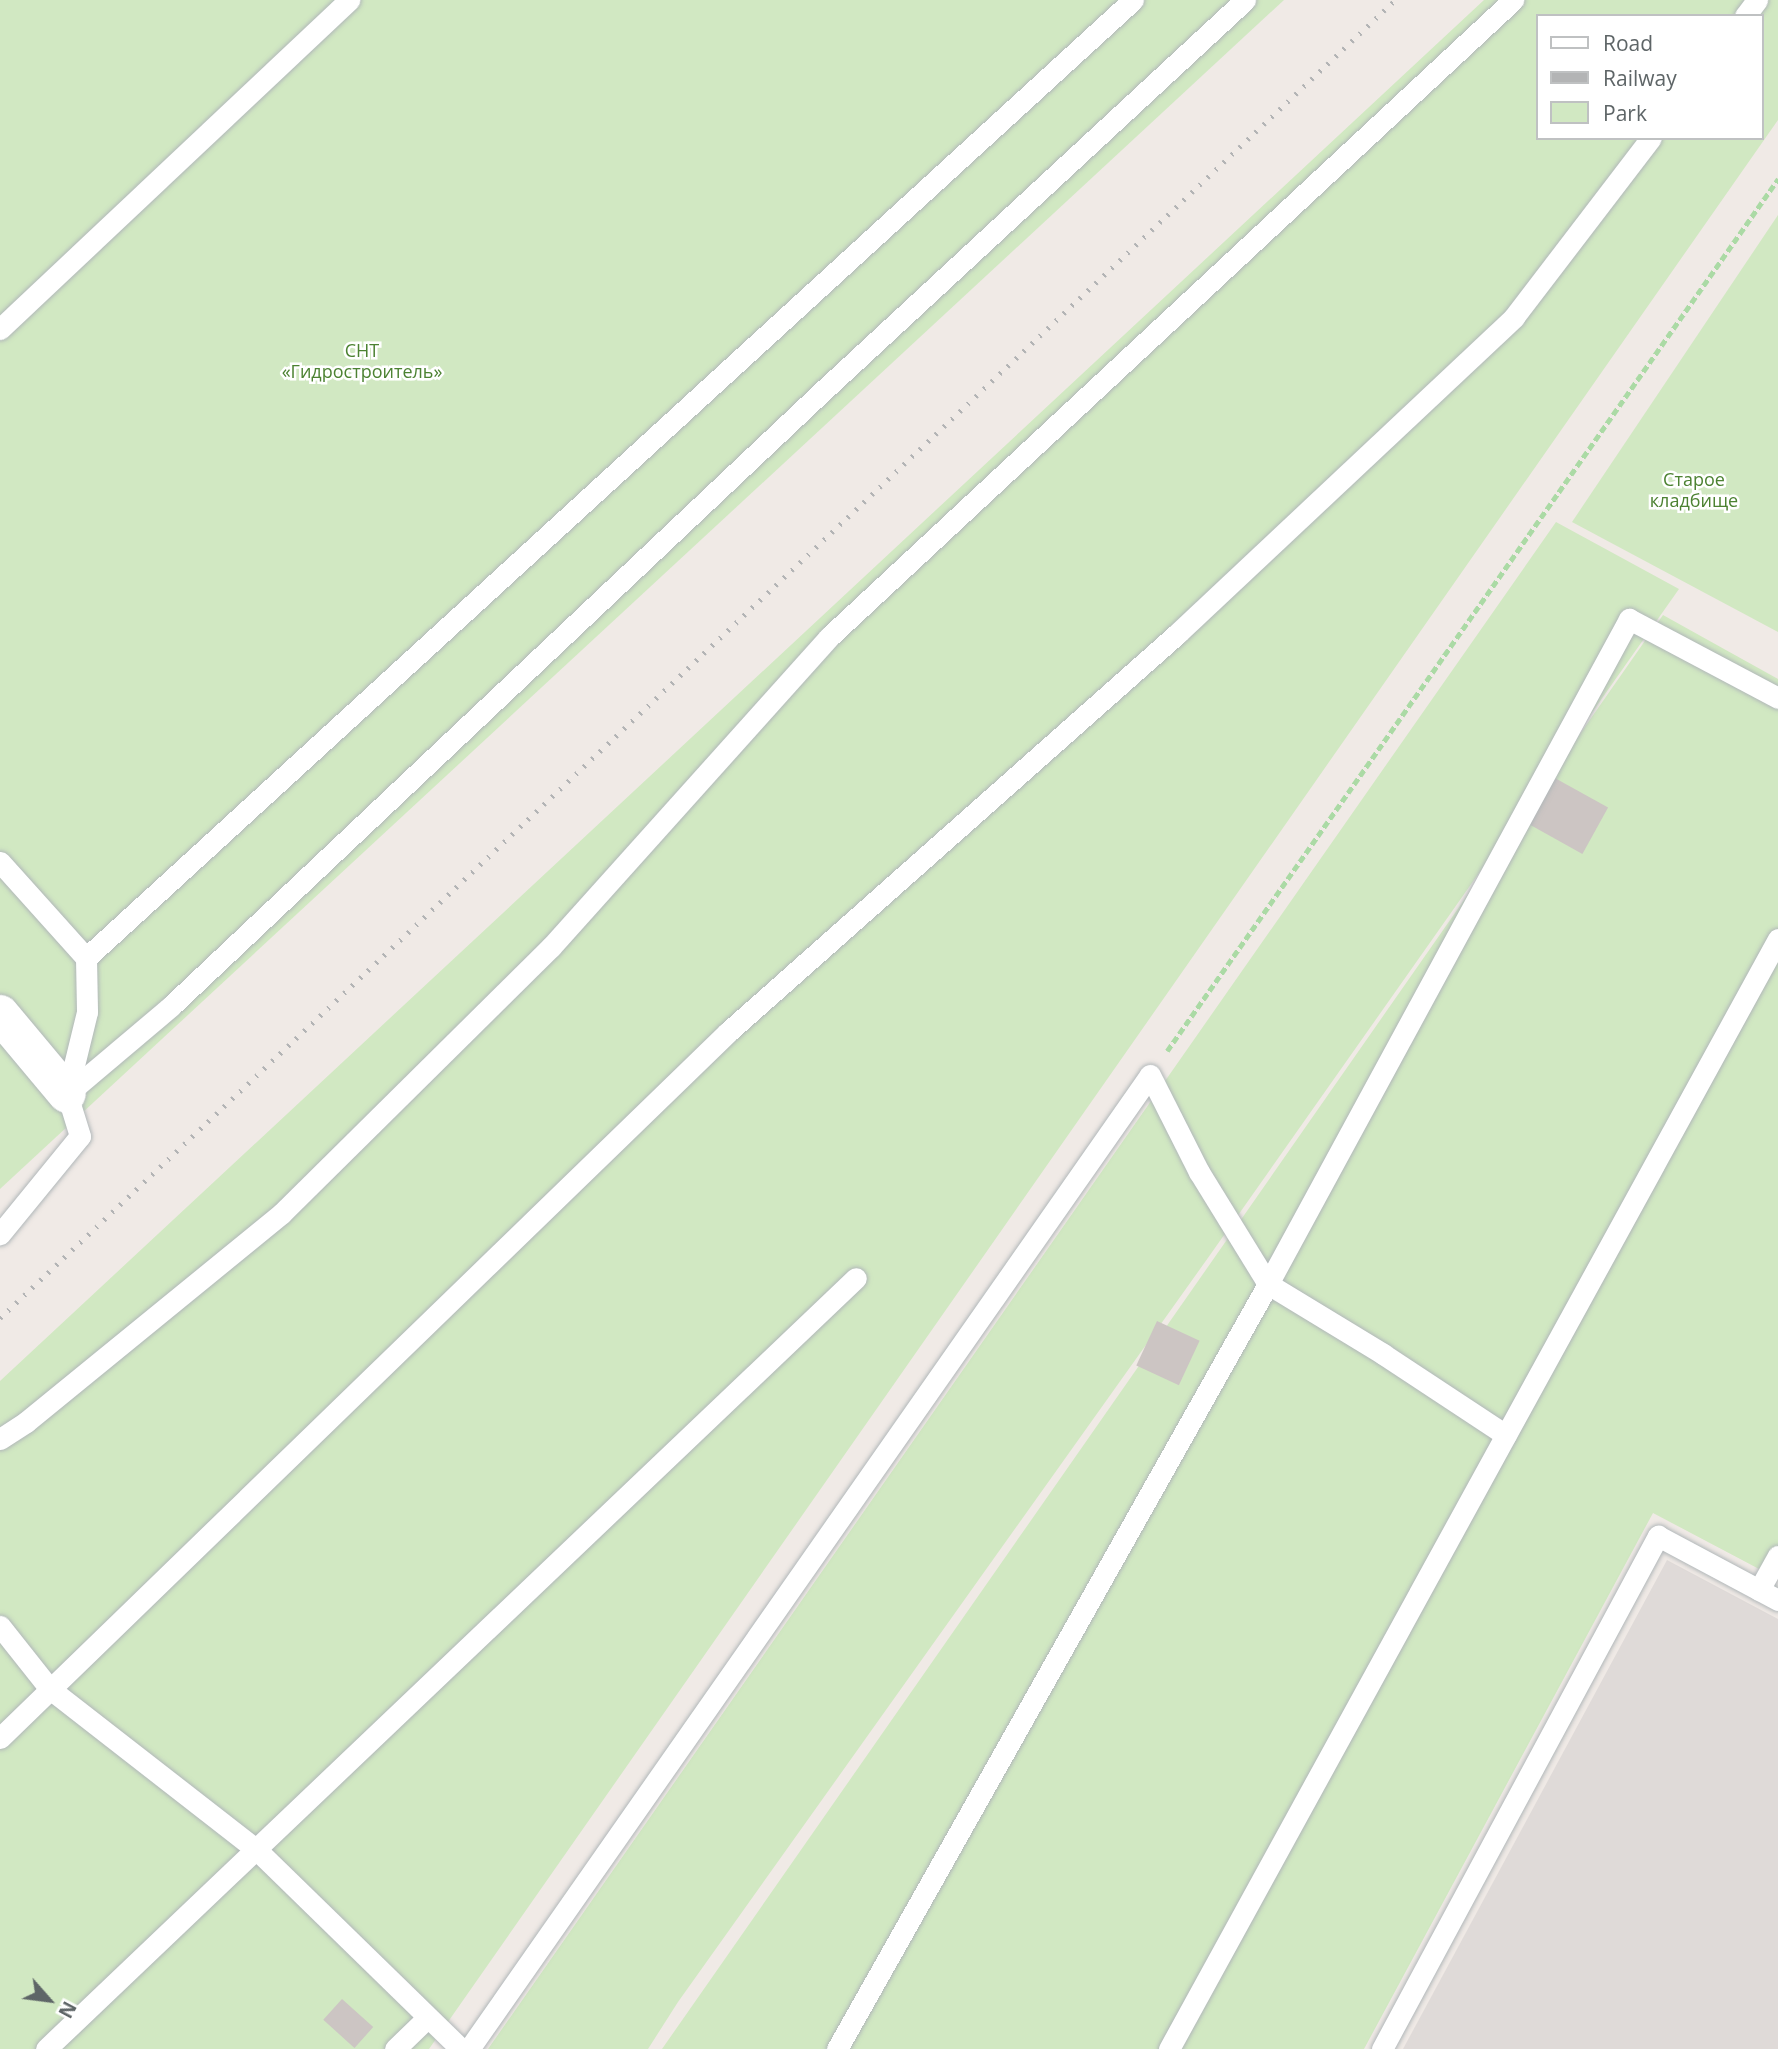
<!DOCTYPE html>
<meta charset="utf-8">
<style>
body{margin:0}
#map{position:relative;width:1778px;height:2049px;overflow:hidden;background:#f0eae6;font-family:"Open Sans",sans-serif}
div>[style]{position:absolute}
.industrial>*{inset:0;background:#dfdad8}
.green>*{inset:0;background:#d1e8c2}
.building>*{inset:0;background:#ccc5c3;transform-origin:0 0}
.path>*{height:4.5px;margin-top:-2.25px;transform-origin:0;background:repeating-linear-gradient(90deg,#abdaa5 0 7px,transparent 0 10.5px)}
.roads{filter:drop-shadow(0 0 2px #b1b7b9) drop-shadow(0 0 2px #b1b7b9)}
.lane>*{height:21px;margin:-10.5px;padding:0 10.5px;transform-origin:10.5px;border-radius:10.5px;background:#fff}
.street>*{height:38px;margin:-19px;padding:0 19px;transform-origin:19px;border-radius:19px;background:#fff}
.rail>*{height:5px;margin-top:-2.5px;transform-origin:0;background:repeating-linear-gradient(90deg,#b3b4b5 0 2px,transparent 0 11px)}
span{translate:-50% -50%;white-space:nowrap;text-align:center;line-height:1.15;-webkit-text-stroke:5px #fff;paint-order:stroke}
.park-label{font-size:18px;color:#4c8232}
.legend{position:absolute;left:1536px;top:14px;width:228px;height:126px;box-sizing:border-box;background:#fff;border:2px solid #bfc1c2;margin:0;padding:9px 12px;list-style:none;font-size:21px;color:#5e6567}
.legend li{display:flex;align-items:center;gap:14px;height:35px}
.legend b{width:35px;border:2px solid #bfc1c2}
.north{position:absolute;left:14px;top:1965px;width:70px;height:70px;-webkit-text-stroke:5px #fff;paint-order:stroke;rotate:118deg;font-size:19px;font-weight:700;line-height:28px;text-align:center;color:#5e6567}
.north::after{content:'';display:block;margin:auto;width:24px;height:32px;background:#5e6567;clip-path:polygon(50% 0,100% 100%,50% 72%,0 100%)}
</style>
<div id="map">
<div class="industrial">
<div style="clip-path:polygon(1667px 1560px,1778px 1619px,1778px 2049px,1403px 2049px)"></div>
</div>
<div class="green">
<div style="clip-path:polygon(0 0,1284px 0,0 1189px)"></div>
<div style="clip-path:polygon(evenodd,1484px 0,1778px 0,1778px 120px,429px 2049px,0 2049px,0 1381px,1484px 0,1538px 16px,1762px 16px,1762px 138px,1538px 138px,1538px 16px)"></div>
<div style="clip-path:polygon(1778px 215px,1778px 632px,1572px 522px)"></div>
<div style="clip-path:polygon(1556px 522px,1679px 589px,1210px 1255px,678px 2002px,648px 2049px,488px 2049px)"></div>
<div style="clip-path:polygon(1663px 615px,1778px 679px,1778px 1579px,1653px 1513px,1364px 2049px,662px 2049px)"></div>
</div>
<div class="building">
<div style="left:1553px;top:777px;width:63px;height:53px;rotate:29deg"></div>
<div style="left:1157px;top:1321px;width:47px;height:49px;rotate:25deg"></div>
<div style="left:342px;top:1999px;width:42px;height:28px;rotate:42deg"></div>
</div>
<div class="path">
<div style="left:1167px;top:1051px;width:1065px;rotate:-54.98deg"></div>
</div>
<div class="roads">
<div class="lane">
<div style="left:1745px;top:16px;width:20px;rotate:-53deg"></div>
<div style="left:0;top:329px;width:480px;rotate:-43.3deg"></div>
<div style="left:0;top:862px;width:129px;rotate:48.1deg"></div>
<div style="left:86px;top:958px;width:54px;rotate:88.9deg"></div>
<div style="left:87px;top:1012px;width:84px;rotate:103.7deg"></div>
<div style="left:67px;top:1094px;width:44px;rotate:72.8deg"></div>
<div style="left:80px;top:1136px;width:127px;rotate:129.2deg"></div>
<div style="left:86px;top:958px;width:1419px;rotate:-42.46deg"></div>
<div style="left:67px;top:1094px;width:136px;rotate:-40.2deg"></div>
<div style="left:171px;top:1006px;width:901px;rotate:-43.34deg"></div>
<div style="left:826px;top:388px;width:571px;rotate:-42.8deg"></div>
<div style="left:0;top:1439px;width:31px;rotate:-33deg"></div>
<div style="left:26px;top:1422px;width:330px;rotate:-39.2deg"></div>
<div style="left:282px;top:1213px;width:378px;rotate:-44.7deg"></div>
<div style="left:551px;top:947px;width:416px;rotate:-48.1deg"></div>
<div style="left:829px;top:637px;width:935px;rotate:-42.96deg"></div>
<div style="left:1759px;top:1590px;width:39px;rotate:-61deg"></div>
<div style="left:0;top:1626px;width:80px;rotate:51.6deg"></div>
<div style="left:50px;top:1689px;width:262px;rotate:37.9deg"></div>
<div style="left:257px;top:1850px;width:285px;rotate:44.3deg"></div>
<div style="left:0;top:1738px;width:1014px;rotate:-44.12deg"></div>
<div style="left:728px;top:1032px;width:601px;rotate:-41.56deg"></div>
<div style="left:1178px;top:633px;width:461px;rotate:-43.2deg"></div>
<div style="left:1514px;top:317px;width:225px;rotate:-52.6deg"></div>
<div style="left:46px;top:2049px;width:1118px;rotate:-43.59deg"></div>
<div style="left:395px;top:2049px;width:45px;rotate:-44.1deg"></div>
<div style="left:469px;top:2049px;width:1188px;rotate:-55.04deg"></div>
<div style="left:1150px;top:1075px;width:109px;rotate:63.2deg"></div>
<div style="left:1199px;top:1172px;width:132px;rotate:58.4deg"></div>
<div style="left:1268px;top:1284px;width:135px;rotate:31.3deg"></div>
<div style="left:1383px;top:1354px;width:147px;rotate:33.4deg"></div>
<div style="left:837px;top:2049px;width:878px;rotate:-60.6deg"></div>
<div style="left:1268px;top:1284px;width:757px;rotate:-61.5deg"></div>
<div style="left:1629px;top:619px;width:169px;rotate:27.9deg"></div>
<div style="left:1169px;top:2049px;width:1266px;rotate:-61.25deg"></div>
<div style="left:1382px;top:2049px;width:583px;rotate:-61.72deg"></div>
<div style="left:1658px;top:1536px;width:136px;rotate:28.1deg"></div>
</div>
<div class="street">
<div style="left:0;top:1014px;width:104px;rotate:50.1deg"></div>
</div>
</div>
<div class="rail">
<div style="left:0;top:1318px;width:1919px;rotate:-43.37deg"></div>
</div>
<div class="park-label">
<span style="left:362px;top:361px">СНТ<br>«Гидростроитель»</span>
<span style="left:1694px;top:490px">Старое<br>кладбище</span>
</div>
<ul class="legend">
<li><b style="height:9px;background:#fff"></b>Road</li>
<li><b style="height:9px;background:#b3b4b5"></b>Railway</li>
<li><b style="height:19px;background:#d1e8c2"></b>Park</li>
</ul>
<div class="north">N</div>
</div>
